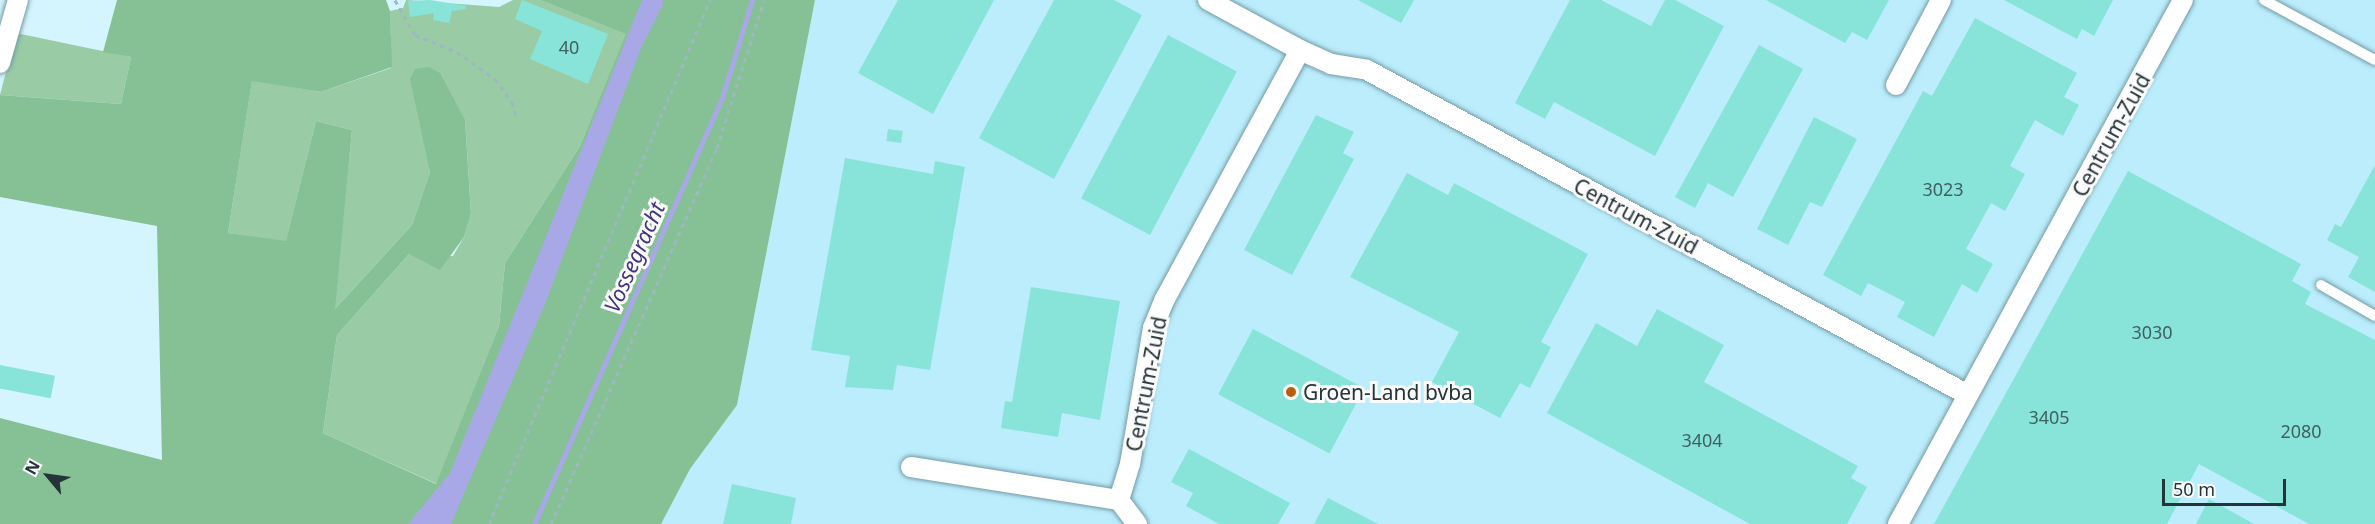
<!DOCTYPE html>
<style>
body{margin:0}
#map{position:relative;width:2375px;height:524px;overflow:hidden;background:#d4f4fe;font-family:"Noto Sans",sans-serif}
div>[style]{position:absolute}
.built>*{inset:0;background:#bbedfc}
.green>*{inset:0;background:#99cca5}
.forest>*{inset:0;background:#85c194}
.water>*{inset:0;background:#a9a8e7}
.stream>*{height:5px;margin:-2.5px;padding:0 2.5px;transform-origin:2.5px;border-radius:2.5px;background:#a9a8e7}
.building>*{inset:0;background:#88e4d8;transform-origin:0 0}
.path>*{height:3px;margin-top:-1.5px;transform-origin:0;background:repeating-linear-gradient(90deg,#9db8c0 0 4.5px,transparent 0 9px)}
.roads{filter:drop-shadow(0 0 2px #749aa6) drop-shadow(0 0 2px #749aa6)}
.service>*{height:10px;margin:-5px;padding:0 5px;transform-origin:5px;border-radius:5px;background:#fff}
.minor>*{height:20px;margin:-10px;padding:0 10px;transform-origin:10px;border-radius:10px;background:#fff}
.dots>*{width:16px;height:16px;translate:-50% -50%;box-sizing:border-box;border:3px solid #fbfbfb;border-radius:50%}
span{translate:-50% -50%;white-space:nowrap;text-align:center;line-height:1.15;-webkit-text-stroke:6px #fbfbfb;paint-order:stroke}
.number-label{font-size:18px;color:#3e6061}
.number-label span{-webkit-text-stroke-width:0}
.street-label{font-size:21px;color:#253439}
.poi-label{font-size:21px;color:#253439}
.left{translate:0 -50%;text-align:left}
.water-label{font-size:22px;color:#3f367f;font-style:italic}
.north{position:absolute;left:18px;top:446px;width:60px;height:60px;-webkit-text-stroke:4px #fbfbfb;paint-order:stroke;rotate:299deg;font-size:16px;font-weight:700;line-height:24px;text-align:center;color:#253439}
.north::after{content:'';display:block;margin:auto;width:21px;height:27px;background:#253439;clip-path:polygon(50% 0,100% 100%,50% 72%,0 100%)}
.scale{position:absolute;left:2162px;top:479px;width:124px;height:27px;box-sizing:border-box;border:3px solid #253439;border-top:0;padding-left:8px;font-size:18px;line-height:21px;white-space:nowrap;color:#253439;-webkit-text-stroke:4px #fbfbfb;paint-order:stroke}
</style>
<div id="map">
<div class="built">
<div style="clip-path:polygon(815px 0,2375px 0,2375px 524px,661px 524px,690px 469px,737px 405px)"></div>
</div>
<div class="green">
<div style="clip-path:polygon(406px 0,499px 7px,513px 0,540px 0,627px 34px,580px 146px,505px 263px,499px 326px,437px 484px,323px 433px,337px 335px,409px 254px,453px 256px,464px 237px,471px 214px,465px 120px,424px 129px,430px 172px,412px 225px,334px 310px,352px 130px,316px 121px,286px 242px,228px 233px,252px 80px,321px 92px,391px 68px,390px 11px,403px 8px)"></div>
<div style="clip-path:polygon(16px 33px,131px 57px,121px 104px,0 95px)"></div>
</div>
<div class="forest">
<div style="clip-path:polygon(117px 0,386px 0,390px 11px,392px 67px,321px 92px,252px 81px,228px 233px,286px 241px,316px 121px,352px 130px,335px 309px,412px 225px,430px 172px,410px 79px,415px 69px,429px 67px,440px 73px,465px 120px,471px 214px,464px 237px,440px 270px,409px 254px,337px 335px,323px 433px,436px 484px,499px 326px,505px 263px,580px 146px,626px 34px,540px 0,815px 0,737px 405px,690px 469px,661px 524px,0 524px,0 418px,162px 460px,157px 226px,0 197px,0 95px,121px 104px,131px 57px,103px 52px)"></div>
</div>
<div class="water">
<div style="clip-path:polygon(642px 0,663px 0,662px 7px,641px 48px,547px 299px,451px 524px,408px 524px,450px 473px)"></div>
</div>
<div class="stream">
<div style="left:534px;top:524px;width:462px;rotate:-66.2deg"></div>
<div style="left:721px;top:101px;width:106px;rotate:-72.9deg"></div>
</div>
<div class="building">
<div style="clip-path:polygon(430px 0,466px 6px,466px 9px,452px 11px,449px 23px,433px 20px,434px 13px,410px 17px,408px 1px)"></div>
<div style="clip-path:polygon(522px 0,608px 34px,588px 84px,530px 59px,542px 31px,515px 19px)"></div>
<div style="clip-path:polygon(898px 0,994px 0,933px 114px,858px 73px)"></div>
<div style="clip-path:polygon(1054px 0,1114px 0,1142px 15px,1054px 179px,979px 138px)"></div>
<div style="clip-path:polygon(1358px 0,1414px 0,1401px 23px)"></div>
<div style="clip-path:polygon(1570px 0,1601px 0,1651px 26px,1665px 0,1675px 0,1724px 26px,1655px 156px,1554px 102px,1545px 119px,1515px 103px)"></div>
<div style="clip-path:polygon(1766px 0,1889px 0,1867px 40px,1852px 32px,1845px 43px)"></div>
<div style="clip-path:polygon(2004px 0,2113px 0,2094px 36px,2082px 29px,2077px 39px)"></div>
<div style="clip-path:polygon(1975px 18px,2077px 73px,2064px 97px,2079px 105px,2063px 136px,2035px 120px,2010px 166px,2025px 174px,2005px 211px,1991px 203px,1966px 249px,1993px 264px,1977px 293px,1962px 284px,1934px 337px,1897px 317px,1905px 302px,1868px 283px,1861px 296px,1823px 275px,1923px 91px,1932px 96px)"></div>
<div style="left:1168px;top:35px;width:78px;height:185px;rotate:28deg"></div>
<div style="clip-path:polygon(1759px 45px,1803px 69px,1733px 197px,1708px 183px,1695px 208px,1675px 197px)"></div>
<div style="clip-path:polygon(1316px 115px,1354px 132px,1343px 153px,1354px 159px,1292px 275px,1244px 250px)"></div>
<div style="clip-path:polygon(1814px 117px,1857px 139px,1822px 207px,1810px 202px,1788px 245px,1757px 229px)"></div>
<div style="left:888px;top:129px;width:15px;height:12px;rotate:8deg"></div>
<div style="clip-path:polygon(845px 158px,933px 174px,935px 161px,965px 167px,930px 370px,897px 365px,893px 390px,845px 387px,850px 356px,811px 350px)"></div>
<div style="clip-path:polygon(2375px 165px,2375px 292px,2348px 277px,2359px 257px,2327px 240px,2335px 224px,2341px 227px)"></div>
<div style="clip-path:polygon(2128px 171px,2301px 264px,2292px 281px,2311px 292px,2305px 304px,2375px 340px,2375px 524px,2309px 524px,2199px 464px,2167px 524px,1934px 524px)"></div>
<div style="clip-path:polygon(1407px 173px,1448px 195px,1454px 183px,1588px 254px,1541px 342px,1551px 347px,1530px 388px,1520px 383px,1500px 418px,1432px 382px,1459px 332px,1350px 277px)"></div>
<div style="clip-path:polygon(1031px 287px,1120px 301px,1100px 420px,1062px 413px,1058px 437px,1001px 428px,1005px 401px,1012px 402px)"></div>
<div style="clip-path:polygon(1657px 309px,1724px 345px,1704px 382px,1858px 466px,1851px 478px,1867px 487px,1847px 524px,1750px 524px,1547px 413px,1596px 323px,1637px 346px)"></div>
<div style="left:1253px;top:329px;width:126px;height:74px;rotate:28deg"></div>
<div style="left:0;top:365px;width:56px;height:23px;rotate:11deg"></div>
<div style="clip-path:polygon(1189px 449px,1290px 503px,1278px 524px,1219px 524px,1186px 506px,1193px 493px,1171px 482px)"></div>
<div style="clip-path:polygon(732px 484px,796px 498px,791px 524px,723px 524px)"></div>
<div style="clip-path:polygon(1328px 498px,1378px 524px,1314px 524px)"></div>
<div style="clip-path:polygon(2209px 499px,2254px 524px,2196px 524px)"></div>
</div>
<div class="path">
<div style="left:395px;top:0;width:40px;rotate:60.3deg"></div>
<div style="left:415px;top:35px;width:45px;rotate:22deg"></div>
<div style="left:457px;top:52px;width:47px;rotate:35.4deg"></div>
<div style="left:495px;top:79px;width:29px;rotate:54deg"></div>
<div style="left:512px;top:102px;width:16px;rotate:75deg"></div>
<div style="left:489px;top:524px;width:569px;rotate:-67.13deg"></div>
<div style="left:551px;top:524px;width:411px;rotate:-66.2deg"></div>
<div style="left:717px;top:148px;width:155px;rotate:-72.4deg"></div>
</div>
<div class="roads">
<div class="service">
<div style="left:2264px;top:0;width:126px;rotate:28.4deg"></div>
<div style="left:2321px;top:285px;width:62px;rotate:29.9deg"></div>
</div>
<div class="minor">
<div style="left:1208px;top:0;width:105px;rotate:28.5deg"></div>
<div style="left:1300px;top:50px;width:34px;rotate:24deg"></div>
<div style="left:1331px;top:64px;width:36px;rotate:9deg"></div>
<div style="left:1367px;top:70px;width:683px;rotate:28.4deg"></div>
<div style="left:0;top:63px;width:66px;rotate:-74.1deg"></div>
<div style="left:1896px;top:85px;width:96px;rotate:-62.1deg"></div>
<div style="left:911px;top:467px;width:211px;rotate:9deg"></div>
<div style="left:1137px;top:524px;width:30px;rotate:-127deg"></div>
<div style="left:1119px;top:500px;width:38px;rotate:-73deg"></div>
<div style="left:1130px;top:464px;width:138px;rotate:-80.4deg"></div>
<div style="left:1153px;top:328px;width:31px;rotate:-68deg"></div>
<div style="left:1165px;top:299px;width:283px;rotate:-61.5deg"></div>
<div style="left:1898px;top:524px;width:596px;rotate:-61.46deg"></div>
</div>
</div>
<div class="dots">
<div style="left:1291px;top:392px;background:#bb5d0f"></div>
</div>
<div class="number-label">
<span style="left:569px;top:47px">40</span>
<span style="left:1943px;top:189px">3023</span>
<span style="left:2152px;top:332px">3030</span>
<span style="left:2049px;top:417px">3405</span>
<span style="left:2301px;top:431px">2080</span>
<span style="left:1702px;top:440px">3404</span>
</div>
<div class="street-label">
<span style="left:2111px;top:135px;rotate:-61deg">Centrum-Zuid</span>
<span style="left:1636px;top:216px;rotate:28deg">Centrum-Zuid</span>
<span style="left:1146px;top:384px;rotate:-79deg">Centrum-Zuid</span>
</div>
<div class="poi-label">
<span class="left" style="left:1303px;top:392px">Groen-Land bvba</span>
</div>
<div class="water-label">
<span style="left:634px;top:257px;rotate:-66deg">Vossegracht</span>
</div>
<div class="north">N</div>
<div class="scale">50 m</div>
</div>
